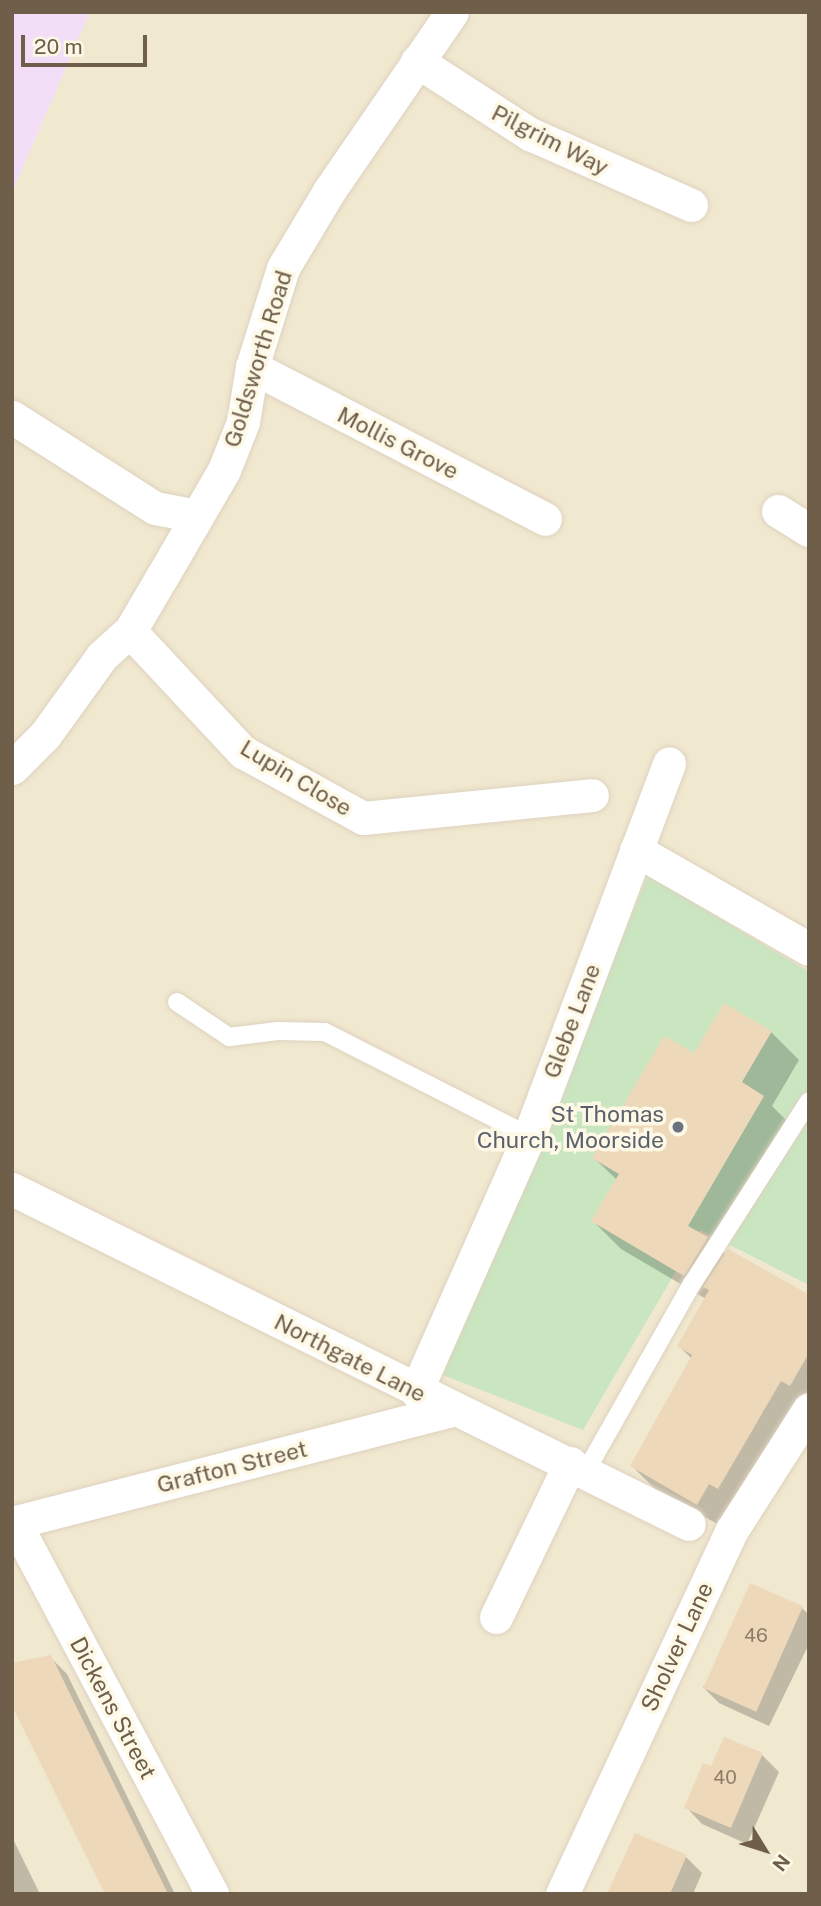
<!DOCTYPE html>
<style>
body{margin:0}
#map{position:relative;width:821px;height:1906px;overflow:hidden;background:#faf5e1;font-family:"Public Sans",sans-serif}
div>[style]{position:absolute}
.residential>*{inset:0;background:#f1e8d0}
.education>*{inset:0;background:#f2def6}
.green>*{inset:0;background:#c9e6c1}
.shadow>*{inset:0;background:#0003}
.building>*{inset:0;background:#edd8ba;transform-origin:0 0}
.roads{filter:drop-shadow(0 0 2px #ddd2be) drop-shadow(0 0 2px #ddd2be)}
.service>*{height:18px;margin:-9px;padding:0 9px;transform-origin:9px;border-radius:9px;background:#fff}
.minor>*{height:33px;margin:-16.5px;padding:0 16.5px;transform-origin:16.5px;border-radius:16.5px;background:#fff}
.dots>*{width:19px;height:19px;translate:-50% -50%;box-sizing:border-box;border:4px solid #fdf9e6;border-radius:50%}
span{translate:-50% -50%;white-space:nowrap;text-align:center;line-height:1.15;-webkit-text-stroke:7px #fdf9e6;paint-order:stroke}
.number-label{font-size:19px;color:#8e7c66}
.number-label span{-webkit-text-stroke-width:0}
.street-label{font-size:23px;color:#6f5e4a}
.worship-label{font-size:23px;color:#5b616d}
.right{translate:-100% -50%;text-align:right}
.frame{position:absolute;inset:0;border:14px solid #6f5e4a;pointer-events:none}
.north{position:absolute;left:730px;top:1815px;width:70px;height:70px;-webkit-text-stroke:5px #fdf9e6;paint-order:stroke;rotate:128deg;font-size:19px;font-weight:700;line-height:28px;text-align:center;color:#6f5e4a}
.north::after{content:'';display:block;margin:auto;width:24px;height:32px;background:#6f5e4a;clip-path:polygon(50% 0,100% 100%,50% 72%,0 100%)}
.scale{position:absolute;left:21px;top:35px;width:126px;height:32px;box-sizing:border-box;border:4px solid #6f5e4a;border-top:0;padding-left:9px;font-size:21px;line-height:24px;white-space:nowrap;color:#6f5e4a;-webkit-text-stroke:5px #fdf9e6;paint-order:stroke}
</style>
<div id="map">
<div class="residential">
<div style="clip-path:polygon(90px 12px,809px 12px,809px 1894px,12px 1894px,12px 193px)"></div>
</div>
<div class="education">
<div style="clip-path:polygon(12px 12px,90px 12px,12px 193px)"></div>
</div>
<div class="green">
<div style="clip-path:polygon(648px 875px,809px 972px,809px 1285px,700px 1230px,583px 1430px,443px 1375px)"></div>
</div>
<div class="shadow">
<div style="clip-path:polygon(771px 1032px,799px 1060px,772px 1106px,791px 1125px,718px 1250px,809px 1297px,809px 1405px,721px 1526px,655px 1489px,632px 1466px,692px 1359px,679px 1346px,706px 1299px,621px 1249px,593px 1221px,617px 1180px,594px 1158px,695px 1056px)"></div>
<div style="clip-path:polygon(802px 1608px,809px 1615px,809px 1644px,769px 1726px,719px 1703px,703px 1687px)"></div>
<div style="clip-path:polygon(50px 1657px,67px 1674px,175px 1894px,107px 1894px)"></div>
<div style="clip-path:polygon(762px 1755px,779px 1772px,747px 1844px,702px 1824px,686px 1807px,712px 1769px)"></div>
<div style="clip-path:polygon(12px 1837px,40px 1894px,12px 1894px)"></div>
<div style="clip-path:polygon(686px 1857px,702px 1873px,693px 1894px,608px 1894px)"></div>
</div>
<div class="building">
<div style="clip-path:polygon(724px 1003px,772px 1031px,742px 1082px,764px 1096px,688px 1226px,708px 1237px,684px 1276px,591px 1221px,619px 1174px,592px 1158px,664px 1036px,694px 1053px)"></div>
<div style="clip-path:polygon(728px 1249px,808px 1294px,809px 1353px,790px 1386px,781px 1381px,718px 1489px,709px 1484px,697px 1505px,630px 1466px,692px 1355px,677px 1346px,709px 1290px,703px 1287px)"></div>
<div style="left:750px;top:1583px;width:58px;height:115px;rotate:24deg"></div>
<div style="clip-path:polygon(51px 1655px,168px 1894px,105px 1894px,12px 1706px,12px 1663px)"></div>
<div style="clip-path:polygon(724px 1737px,763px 1753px,731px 1828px,684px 1808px,703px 1763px,711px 1766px)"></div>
<div style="clip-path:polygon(635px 1833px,687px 1855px,670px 1894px,607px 1894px)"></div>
</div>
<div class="roads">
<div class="service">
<div style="left:177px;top:1002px;width:63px;rotate:33.9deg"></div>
<div style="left:229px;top:1037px;width:49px;rotate:-7deg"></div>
<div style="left:278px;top:1031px;width:47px;rotate:1.2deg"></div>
<div style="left:325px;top:1032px;width:229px;rotate:27deg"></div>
<div style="left:586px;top:1471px;width:215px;rotate:-60.5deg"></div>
<div style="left:692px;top:1284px;width:217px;rotate:-57.4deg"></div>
</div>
<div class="minor">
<div style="left:417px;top:61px;width:135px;rotate:32.9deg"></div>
<div style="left:530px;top:134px;width:176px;rotate:23.8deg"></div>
<div style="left:252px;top:367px;width:330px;rotate:27.4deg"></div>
<div style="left:12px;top:417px;width:169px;rotate:32.5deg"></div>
<div style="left:155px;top:508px;width:43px;rotate:10.8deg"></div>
<div style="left:778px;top:511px;width:36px;rotate:32deg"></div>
<div style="left:130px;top:631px;width:166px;rotate:47deg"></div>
<div style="left:243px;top:752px;width:137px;rotate:28.8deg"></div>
<div style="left:363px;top:818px;width:230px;rotate:-5.7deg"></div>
<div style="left:12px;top:768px;width:47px;rotate:-45deg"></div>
<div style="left:45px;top:735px;width:97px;rotate:-54.2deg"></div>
<div style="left:102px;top:656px;width:38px;rotate:-42deg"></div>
<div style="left:130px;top:631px;width:65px;rotate:-59.5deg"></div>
<div style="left:163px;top:575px;width:121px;rotate:-59.8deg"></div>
<div style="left:224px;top:470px;width:52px;rotate:-68.4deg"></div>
<div style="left:243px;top:422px;width:56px;rotate:-80.7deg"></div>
<div style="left:252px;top:367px;width:104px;rotate:-72.6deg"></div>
<div style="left:283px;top:268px;width:90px;rotate:-59.1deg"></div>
<div style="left:329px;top:191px;width:217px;rotate:-55.5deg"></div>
<div style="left:636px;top:850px;width:199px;rotate:29.8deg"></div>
<div style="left:12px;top:1189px;width:755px;rotate:26.33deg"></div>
<div style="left:416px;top:1391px;width:279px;rotate:-66.1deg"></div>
<div style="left:529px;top:1136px;width:398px;rotate:-69.4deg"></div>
<div style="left:12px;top:1523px;width:454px;rotate:-14.4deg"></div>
<div style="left:15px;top:1523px;width:420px;rotate:62deg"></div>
<div style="left:496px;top:1617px;width:171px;rotate:-64.3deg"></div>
<div style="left:562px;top:1894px;width:402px;rotate:-65deg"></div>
<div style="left:732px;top:1530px;width:143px;rotate:-57.5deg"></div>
</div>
</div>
<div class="dots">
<div style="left:678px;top:1127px;background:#6b7280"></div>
</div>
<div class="number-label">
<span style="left:756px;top:1636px">46</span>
<span style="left:725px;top:1778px">40</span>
</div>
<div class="street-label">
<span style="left:550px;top:140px;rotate:27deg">Pilgrim Way</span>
<span style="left:258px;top:359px;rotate:-73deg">Goldsworth Road</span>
<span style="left:398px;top:443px;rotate:27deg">Mollis Grove</span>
<span style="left:296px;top:778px;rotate:31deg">Lupin Close</span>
<span style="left:572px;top:1021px;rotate:-69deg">Glebe Lane</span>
<span style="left:350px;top:1358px;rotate:27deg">Northgate Lane</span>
<span style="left:232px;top:1467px;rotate:-14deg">Grafton Street</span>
<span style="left:677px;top:1647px;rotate:-65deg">Sholver Lane</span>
<span style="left:113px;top:1708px;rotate:62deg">Dickens Street</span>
</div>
<div class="worship-label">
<span class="right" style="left:664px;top:1127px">St Thomas<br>Church, Moorside</span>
</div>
<div class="frame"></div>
<div class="north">N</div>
<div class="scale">20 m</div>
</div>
